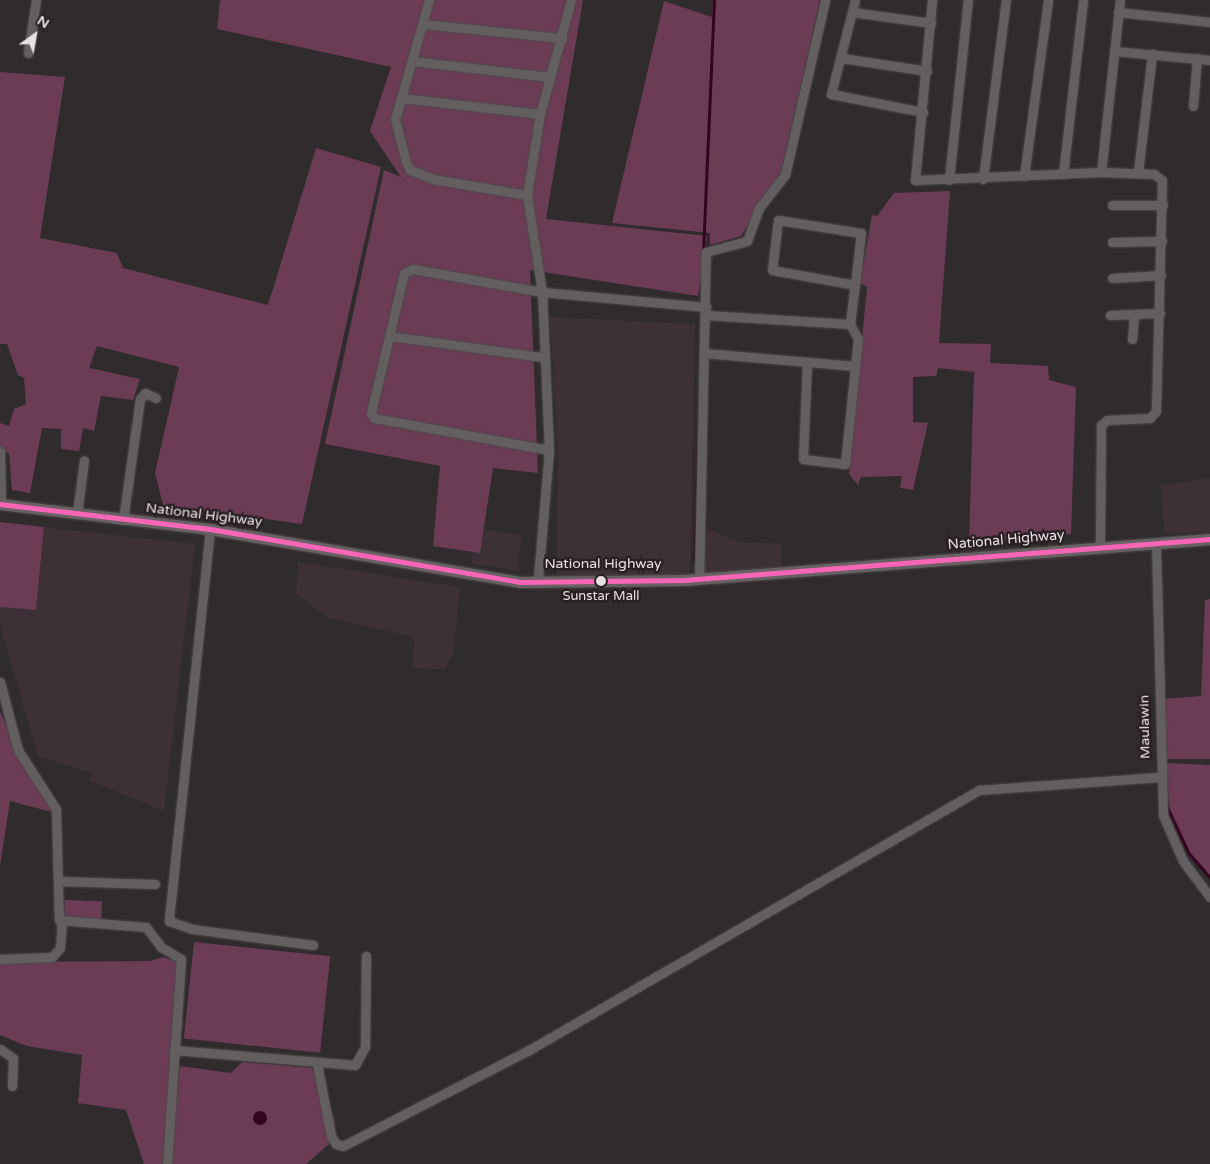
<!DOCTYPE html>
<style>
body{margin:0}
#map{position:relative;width:1210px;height:1164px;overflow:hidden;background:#302b2d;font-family:"Varela Round",sans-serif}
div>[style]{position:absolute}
.built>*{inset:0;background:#3d3137;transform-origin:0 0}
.green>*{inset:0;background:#6c3c55;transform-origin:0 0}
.water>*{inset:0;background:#350421}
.round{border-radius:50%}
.stream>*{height:2.5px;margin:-1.25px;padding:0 1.25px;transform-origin:1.25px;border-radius:1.25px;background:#350421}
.roads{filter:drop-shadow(0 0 1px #4d4a4b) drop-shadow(0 0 1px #4d4a4b)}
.minor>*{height:9px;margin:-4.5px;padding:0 4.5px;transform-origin:4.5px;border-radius:4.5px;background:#635f61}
.major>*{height:11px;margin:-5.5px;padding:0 5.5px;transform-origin:5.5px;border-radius:5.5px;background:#696164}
.bus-1>*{height:5px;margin:-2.5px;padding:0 2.5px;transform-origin:2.5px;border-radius:2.5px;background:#fa66b7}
.dots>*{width:14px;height:14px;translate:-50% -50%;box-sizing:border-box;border:2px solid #282023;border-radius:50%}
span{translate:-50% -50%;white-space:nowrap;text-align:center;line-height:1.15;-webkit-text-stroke:5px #282023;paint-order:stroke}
.bus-label{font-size:13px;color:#e7e1e4}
.street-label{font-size:14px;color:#e7e1e4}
.north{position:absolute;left:10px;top:10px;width:50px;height:50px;-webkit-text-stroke:4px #282023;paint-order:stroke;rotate:32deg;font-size:14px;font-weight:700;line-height:20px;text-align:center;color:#e7e1e4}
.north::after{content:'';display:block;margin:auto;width:18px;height:22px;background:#e7e1e4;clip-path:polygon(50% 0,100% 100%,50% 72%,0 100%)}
</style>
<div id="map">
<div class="built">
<div style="clip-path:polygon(550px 317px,695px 324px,690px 574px,557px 576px,558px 452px)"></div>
<div style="clip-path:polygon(1210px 478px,1210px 532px,1164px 534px,1161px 485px)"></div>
<div style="clip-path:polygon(44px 527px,195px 544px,164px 811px,90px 781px,91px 773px,38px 756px,0 625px,0 607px,36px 610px)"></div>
<div style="clip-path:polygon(702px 527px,740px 542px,781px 544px,781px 573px,700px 575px)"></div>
<div style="left:477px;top:528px;width:46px;height:36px;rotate:9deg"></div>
<div style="clip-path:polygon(298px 562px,460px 587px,454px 650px,445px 669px,413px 668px,414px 637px,329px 618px,296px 594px)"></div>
</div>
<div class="green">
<div style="clip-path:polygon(220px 0,583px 0,546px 219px,707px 236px,698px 296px,530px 270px,538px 473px,493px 468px,480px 553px,433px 546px,440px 466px,325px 444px,384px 170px,401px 177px,370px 131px,391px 67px,217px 29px)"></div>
<div style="clip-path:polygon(713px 0,820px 0,781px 173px,741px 236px,710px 245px,710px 233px,612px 223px,664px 1px,712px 17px)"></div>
<div style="clip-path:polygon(0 72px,65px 77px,40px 238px,117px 253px,123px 268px,268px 305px,316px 148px,381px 167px,302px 524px,163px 505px,155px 473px,179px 367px,97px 346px,89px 368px,140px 379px,133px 400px,101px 396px,94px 431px,83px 428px,79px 451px,61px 449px,61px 429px,42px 428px,30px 493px,12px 490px,9px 453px,0 451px,0 423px,9px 426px,14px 409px,26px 404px,24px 378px,18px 375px,7px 344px,0 344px)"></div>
<div style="clip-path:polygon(950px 191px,939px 343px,991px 344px,990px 363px,1048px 366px,1049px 380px,1076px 387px,1071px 534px,969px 543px,974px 372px,938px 368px,936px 376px,913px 377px,913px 422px,928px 423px,913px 490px,900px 488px,902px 476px,861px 477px,858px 485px,849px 474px,867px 287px,860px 283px,872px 215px,877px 216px,894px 193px)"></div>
<div style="clip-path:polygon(0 522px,44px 527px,36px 610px,0 607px)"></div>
<div style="clip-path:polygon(1210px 599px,1210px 759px,1160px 759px,1163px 699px,1201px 696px,1205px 600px)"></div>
<div style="clip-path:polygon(0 712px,52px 812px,10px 801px,0 866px)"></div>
<div style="clip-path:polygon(1166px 763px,1210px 765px,1210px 877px,1189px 853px,1170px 812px)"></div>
<div style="left:65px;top:900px;width:37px;height:19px;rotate:2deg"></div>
<div style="left:194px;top:942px;width:137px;height:97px;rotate:6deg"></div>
<div style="clip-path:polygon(163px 957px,178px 962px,167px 1123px,162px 1164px,144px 1164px,126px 1110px,78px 1103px,82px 1055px,27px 1046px,0 1035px,0 962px,150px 961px)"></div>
<div style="clip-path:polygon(242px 1062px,312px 1068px,334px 1117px,336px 1138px,306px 1164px,170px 1164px,180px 1066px,231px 1073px)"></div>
</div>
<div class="water">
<div class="round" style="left:253px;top:1111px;width:14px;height:14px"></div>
</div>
<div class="stream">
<div style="left:703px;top:252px;width:252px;rotate:-87.5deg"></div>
<div style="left:1161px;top:547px;width:37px;rotate:90deg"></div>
<div style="left:694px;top:561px;width:166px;rotate:-88.3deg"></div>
<div style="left:1167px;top:806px;width:52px;rotate:64.9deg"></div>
<div style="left:1189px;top:853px;width:32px;rotate:49deg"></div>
</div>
<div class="roads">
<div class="minor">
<div style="left:429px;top:0;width:124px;rotate:105.9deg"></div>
<div style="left:395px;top:119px;width:44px;rotate:75.7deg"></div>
<div style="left:406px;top:162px;width:9px;rotate:63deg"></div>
<div style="left:410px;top:170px;width:25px;rotate:21deg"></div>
<div style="left:433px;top:179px;width:95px;rotate:9.7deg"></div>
<div style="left:855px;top:0;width:97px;rotate:104.3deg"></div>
<div style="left:831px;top:94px;width:94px;rotate:11.1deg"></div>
<div style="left:932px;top:0;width:181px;rotate:95.4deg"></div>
<div style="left:915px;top:180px;width:186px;rotate:-2.5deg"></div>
<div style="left:1101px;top:172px;width:53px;rotate:2.2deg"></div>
<div style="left:1154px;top:174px;width:10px;rotate:37deg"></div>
<div style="left:1162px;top:180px;width:231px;rotate:91.5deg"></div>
<div style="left:1156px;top:411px;width:9px;rotate:131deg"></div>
<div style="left:1150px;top:418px;width:43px;rotate:177.3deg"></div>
<div style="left:1107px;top:420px;width:8px;rotate:140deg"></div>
<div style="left:1101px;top:425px;width:122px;rotate:90.5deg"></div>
<div style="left:852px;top:12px;width:80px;rotate:7.9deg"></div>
<div style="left:1118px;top:12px;width:93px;rotate:6.2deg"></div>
<div style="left:423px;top:24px;width:140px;rotate:5.8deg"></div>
<div style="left:1114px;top:51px;width:96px;rotate:5.4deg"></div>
<div style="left:28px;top:53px;width:54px;rotate:-81.4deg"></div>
<div style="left:842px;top:58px;width:86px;rotate:8.7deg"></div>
<div style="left:412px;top:61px;width:139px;rotate:6.6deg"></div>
<div style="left:402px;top:98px;width:139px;rotate:6.6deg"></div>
<div style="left:1193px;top:106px;width:48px;rotate:-85.2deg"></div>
<div style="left:1101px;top:172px;width:173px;rotate:-83.7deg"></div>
<div style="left:1138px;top:172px;width:119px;rotate:-83.2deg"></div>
<div style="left:1063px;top:174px;width:175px;rotate:-83.4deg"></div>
<div style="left:1024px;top:176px;width:178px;rotate:-82.2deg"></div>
<div style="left:983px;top:179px;width:180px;rotate:-82.7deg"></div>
<div style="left:949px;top:180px;width:181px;rotate:-84deg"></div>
<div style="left:1112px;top:205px;width:51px"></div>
<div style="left:1112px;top:242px;width:50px;rotate:-1.1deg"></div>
<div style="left:1112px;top:278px;width:49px;rotate:-3.5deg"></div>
<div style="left:706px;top:315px;width:144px;rotate:3.6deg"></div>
<div style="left:1110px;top:315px;width:50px;rotate:-2.3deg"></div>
<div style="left:390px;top:336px;width:153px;rotate:7.9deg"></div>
<div style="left:1132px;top:339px;width:25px;rotate:-85deg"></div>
<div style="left:704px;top:353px;width:152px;rotate:4.9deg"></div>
<div style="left:807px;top:363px;width:96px;rotate:92.4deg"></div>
<div style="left:803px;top:459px;width:42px;rotate:6.8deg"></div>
<div style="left:845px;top:464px;width:126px;rotate:-84.1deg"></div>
<div style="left:858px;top:339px;width:17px;rotate:-118deg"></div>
<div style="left:850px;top:324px;width:39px;rotate:-83deg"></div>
<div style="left:855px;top:285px;width:52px;rotate:-83.4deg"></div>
<div style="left:861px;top:233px;width:84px;rotate:-171.1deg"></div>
<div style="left:778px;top:220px;width:50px;rotate:96.8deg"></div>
<div style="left:772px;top:270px;width:84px;rotate:10.2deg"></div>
<div style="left:549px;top:450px;width:178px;rotate:-169.6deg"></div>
<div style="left:374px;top:418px;width:6px;rotate:-121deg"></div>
<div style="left:371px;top:413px;width:144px;rotate:-76.7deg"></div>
<div style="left:404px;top:273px;width:10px;rotate:-24deg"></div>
<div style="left:413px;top:269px;width:131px;rotate:10.1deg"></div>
<div style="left:542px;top:292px;width:165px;rotate:5.2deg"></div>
<div style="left:0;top:451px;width:54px;rotate:88.9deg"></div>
<div style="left:77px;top:514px;width:54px;rotate:-82.6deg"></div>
<div style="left:123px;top:520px;width:122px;rotate:-82deg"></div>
<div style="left:140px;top:399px;width:8px;rotate:-50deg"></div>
<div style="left:145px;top:393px;width:12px;rotate:24deg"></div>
<div style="left:210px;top:529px;width:394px;rotate:96deg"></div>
<div style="left:169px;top:921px;width:24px;rotate:19deg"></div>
<div style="left:192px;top:929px;width:122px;rotate:7.5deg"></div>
<div style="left:1156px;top:543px;width:272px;rotate:88.5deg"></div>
<div style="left:1163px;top:815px;width:50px;rotate:66.5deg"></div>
<div style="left:1183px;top:861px;width:45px;rotate:53.1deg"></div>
<div style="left:699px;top:578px;width:326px;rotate:-88.8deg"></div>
<div style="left:706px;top:252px;width:42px;rotate:-15deg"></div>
<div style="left:747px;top:241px;width:35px;rotate:-70deg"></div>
<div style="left:759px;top:208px;width:42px;rotate:-51.8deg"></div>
<div style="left:785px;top:175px;width:180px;rotate:-77.1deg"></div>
<div style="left:538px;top:579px;width:129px;rotate:-85.1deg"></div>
<div style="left:549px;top:450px;width:158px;rotate:-92.5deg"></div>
<div style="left:542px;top:292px;width:98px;rotate:-98.8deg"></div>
<div style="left:527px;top:195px;width:82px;rotate:-80.9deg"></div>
<div style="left:540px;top:114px;width:118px;rotate:-74.8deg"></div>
<div style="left:0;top:682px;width:70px;rotate:75.2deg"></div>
<div style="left:18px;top:750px;width:70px;rotate:57.2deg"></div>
<div style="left:56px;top:809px;width:111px;rotate:88.5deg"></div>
<div style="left:59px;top:920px;width:87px;rotate:4.6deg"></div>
<div style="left:146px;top:927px;width:25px;rotate:53deg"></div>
<div style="left:161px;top:947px;width:23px;rotate:31deg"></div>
<div style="left:181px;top:959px;width:205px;rotate:93.9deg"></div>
<div style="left:58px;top:881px;width:97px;rotate:1.8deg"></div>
<div style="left:0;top:959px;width:52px;rotate:-2.2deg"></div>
<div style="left:52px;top:957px;width:12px;rotate:-48deg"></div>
<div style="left:60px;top:948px;width:26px;rotate:-86deg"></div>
<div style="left:0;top:1049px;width:16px;rotate:35deg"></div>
<div style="left:13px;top:1058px;width:28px;rotate:92deg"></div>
<div style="left:174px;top:1050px;width:182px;rotate:4.7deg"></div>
<div style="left:355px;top:1065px;width:21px;rotate:-61deg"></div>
<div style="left:365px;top:1047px;width:91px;rotate:-89.4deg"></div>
<div style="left:317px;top:1064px;width:73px;rotate:79deg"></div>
<div style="left:331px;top:1136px;width:9px;rotate:58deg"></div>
<div style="left:336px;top:1144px;width:7px;rotate:16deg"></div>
<div style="left:343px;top:1146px;width:209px;rotate:-27.3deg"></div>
<div style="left:529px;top:1050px;width:520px;rotate:-30.02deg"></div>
<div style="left:979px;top:790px;width:180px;rotate:-4.1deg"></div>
</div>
<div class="major">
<div style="left:0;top:504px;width:211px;rotate:6.8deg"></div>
<div style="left:210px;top:529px;width:314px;rotate:9.7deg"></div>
<div style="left:520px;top:582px;width:164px;rotate:-0.7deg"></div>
<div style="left:684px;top:580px;width:528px;rotate:-4.46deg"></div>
</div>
</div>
<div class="bus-1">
<div style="left:0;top:504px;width:211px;rotate:6.8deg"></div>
<div style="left:210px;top:529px;width:314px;rotate:9.7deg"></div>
<div style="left:520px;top:582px;width:164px;rotate:-0.7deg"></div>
<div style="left:684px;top:580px;width:528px;rotate:-4.46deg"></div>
</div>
<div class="dots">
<div style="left:601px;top:581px;background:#e7e1e4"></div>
</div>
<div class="bus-label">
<span style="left:601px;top:596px">Sunstar Mall</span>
</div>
<div class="street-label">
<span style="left:204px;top:515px;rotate:7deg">National Highway</span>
<span style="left:1006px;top:540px;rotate:-5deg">National Highway</span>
<span style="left:603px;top:564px">National Highway</span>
<span style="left:1145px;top:727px;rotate:-91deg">Maulawin</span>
</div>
<div class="north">N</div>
</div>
